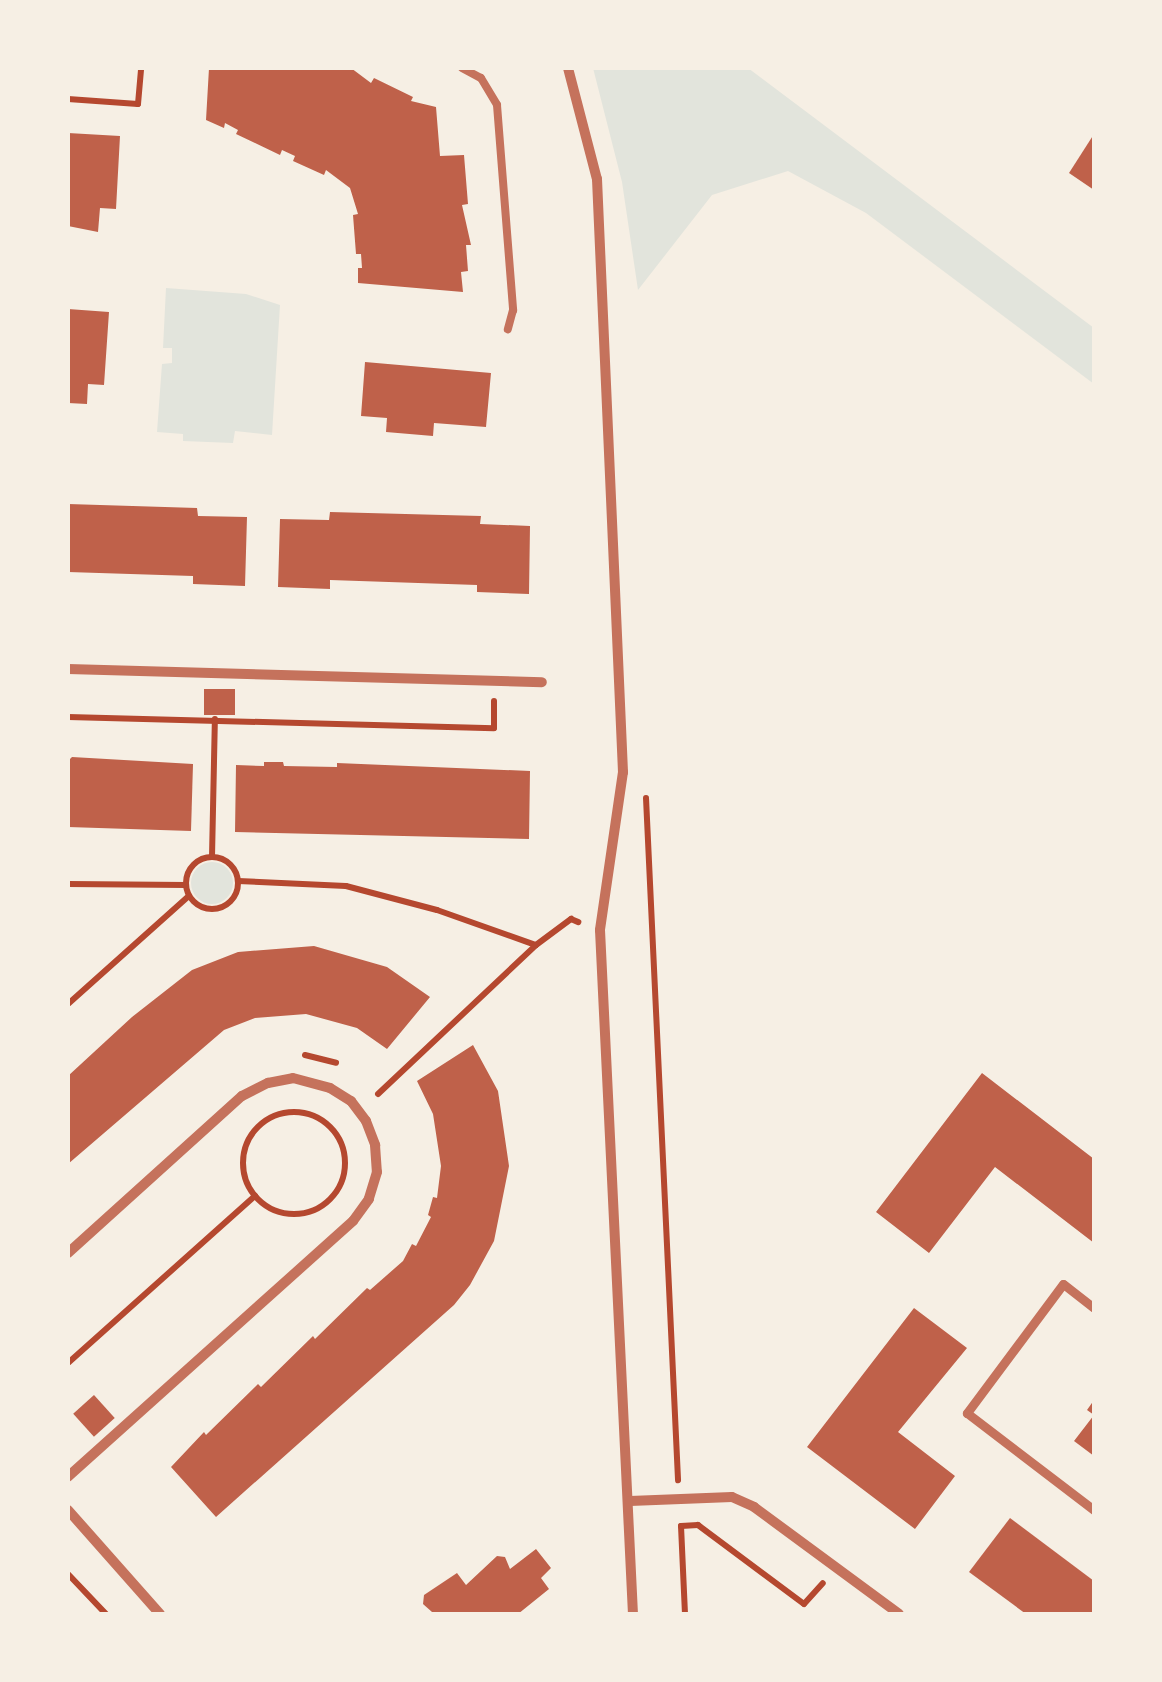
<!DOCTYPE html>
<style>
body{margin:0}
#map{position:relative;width:1162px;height:1682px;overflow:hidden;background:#f6efe4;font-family:"DejaVu Sans",sans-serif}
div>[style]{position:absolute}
.green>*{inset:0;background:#e2e4dc}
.round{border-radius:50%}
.building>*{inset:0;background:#bf614a;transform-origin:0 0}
.path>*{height:6px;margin:-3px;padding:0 3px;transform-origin:3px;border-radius:3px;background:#b5482f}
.path>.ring{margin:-3px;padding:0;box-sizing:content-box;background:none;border:6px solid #b5482f;border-radius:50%}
.service>*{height:8px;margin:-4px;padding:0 4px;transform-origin:4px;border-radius:4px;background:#c5725c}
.pedestrian>*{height:9px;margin:-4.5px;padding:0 4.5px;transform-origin:4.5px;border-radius:4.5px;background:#c5725c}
.minor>*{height:10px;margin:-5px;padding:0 5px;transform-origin:5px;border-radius:5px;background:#c5725c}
span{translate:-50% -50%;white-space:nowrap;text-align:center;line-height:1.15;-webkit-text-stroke:8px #f6efe4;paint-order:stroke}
.frame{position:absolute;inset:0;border:70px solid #f6efe4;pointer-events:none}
</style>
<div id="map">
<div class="green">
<div style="clip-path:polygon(593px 68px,748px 68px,1094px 328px,1094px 384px,866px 213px,788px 171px,712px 195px,638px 290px,622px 182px)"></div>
<div style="clip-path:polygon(166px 288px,246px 294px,280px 305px,272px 435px,235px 431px,233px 443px,183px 441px,183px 434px,157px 432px,162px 364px,172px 363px,172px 348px,163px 348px)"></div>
<div class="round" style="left:191px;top:862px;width:42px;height:42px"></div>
</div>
<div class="building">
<div style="clip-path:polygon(209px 68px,351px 68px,371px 83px,374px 78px,413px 97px,411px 101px,436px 107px,440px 156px,464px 155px,468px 204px,462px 205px,471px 245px,466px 245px,468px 271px,461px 272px,463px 292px,358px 283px,358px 268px,362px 268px,361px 254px,356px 254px,353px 215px,358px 214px,350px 188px,326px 170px,324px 175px,293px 161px,295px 156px,282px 150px,280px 155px,236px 134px,238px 130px,225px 123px,224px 128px,206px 120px)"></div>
<div style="clip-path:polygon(68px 133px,120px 136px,116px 209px,100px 208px,98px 232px,68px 226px)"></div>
<div style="clip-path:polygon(1094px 134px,1094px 190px,1069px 173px)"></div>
<div style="clip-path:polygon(68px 309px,109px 312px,104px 385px,88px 384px,87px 404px,68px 403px)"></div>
<div style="clip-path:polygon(365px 362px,491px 373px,486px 427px,434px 423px,433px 436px,386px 432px,387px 418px,361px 416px)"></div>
<div style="clip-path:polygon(68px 504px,197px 508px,198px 516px,247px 517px,245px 586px,193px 584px,193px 576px,68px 572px)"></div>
<div style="clip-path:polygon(330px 512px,481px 516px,480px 524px,530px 526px,529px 594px,477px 592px,477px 585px,330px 580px,330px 589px,278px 587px,280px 519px,329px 520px)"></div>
<div style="left:204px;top:689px;width:31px;height:26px"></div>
<div style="clip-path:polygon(72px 757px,193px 764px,191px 831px,68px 827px,68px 761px)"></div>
<div style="clip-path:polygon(264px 762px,283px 762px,284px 766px,337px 767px,337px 763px,530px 771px,529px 839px,235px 832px,236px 765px,264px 766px)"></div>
<div style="clip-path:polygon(314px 946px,387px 967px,430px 997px,387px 1049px,357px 1028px,306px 1014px,255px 1018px,224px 1030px,68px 1164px,68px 1076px,132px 1017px,192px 970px,238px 952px)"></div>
<div style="clip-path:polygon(473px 1045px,498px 1091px,509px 1166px,494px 1241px,470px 1285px,454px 1305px,216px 1517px,171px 1467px,204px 1432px,206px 1435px,258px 1384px,261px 1387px,313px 1336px,315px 1339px,367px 1288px,370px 1290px,403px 1261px,412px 1244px,416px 1246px,431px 1217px,428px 1215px,433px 1197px,437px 1198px,441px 1166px,433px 1114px,417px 1081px)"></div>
<div style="clip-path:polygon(982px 1073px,1094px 1159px,1094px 1243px,995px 1167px,929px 1253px,876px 1212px)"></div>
<div style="clip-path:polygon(914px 1308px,967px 1348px,898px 1432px,955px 1476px,915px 1529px,807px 1447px)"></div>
<div style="left:94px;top:1395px;width:31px;height:28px;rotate:48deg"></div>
<div style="clip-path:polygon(1094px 1400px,1094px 1456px,1074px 1441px,1094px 1415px,1087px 1410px)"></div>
<div style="clip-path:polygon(1010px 1518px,1094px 1581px,1094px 1614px,1026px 1614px,969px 1572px)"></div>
<div style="clip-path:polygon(536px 1549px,551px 1568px,541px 1578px,549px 1589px,518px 1614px,429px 1614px,432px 1612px,423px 1604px,424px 1595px,457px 1573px,466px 1585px,497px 1556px,505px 1557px,510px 1569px)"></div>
</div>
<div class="path">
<div style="left:68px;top:99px;width:70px;rotate:4.1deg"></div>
<div style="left:138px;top:104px;width:36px;rotate:-85deg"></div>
<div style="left:68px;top:717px;width:426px;rotate:1.5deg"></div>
<div style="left:494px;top:728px;width:27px;rotate:-90deg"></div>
<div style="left:646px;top:798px;width:683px;rotate:87.31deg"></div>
<div class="ring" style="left:186px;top:857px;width:46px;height:46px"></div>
<div style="left:212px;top:857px;width:138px;rotate:-88.8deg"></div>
<div style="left:238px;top:881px;width:108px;rotate:2.7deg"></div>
<div style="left:346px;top:886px;width:94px;rotate:14.8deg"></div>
<div style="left:437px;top:910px;width:105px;rotate:19.5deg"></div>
<div style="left:536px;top:945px;width:44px;rotate:-36.6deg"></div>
<div style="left:571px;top:919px;width:8px;rotate:23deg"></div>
<div style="left:68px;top:884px;width:118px;rotate:0.5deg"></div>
<div style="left:68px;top:1004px;width:162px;rotate:-41.8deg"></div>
<div style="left:305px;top:1055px;width:32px;rotate:14deg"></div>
<div style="left:378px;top:1094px;width:217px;rotate:-43.3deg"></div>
<div class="ring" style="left:243px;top:1112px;width:96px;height:96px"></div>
<div style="left:68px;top:1363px;width:251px;rotate:-41.8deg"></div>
<div style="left:68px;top:1574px;width:55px;rotate:46.5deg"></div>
<div style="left:685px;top:1614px;width:88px;rotate:-92.6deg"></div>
<div style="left:681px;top:1526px;width:17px;rotate:-3deg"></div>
<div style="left:698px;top:1525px;width:132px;rotate:36.7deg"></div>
<div style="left:804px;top:1604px;width:28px;rotate:-48deg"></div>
</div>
<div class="service">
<div style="left:462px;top:68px;width:21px;rotate:28deg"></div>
<div style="left:481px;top:78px;width:31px;rotate:59deg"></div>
<div style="left:497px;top:105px;width:206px;rotate:85.5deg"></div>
<div style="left:513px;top:310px;width:20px;rotate:105deg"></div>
</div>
<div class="pedestrian">
<div style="left:1094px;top:1308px;width:39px;rotate:-142deg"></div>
<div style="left:1063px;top:1284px;width:161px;rotate:126.7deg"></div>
<div style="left:967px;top:1413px;width:160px;rotate:37.4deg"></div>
</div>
<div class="minor">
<div style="left:568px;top:68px;width:115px;rotate:75.4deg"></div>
<div style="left:597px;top:179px;width:594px;rotate:87.49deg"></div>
<div style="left:623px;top:772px;width:160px;rotate:98.3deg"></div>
<div style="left:600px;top:930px;width:685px;rotate:87.24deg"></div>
<div style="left:68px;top:669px;width:474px;rotate:1.6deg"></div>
<div style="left:68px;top:1253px;width:234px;rotate:-42.1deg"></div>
<div style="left:242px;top:1096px;width:29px;rotate:-27deg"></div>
<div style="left:268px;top:1083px;width:25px;rotate:-11deg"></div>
<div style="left:293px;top:1078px;width:38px;rotate:15deg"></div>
<div style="left:330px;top:1088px;width:25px;rotate:32deg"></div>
<div style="left:351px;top:1101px;width:25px;rotate:53deg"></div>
<div style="left:366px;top:1121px;width:26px;rotate:69deg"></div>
<div style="left:375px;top:1145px;width:27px;rotate:86deg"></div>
<div style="left:377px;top:1172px;width:28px;rotate:107deg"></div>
<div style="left:369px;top:1199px;width:27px;rotate:126deg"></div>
<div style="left:353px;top:1221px;width:383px;rotate:138.1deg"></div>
<div style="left:630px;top:1501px;width:102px;rotate:-2.2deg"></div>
<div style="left:732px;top:1497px;width:24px;rotate:24deg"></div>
<div style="left:754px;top:1507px;width:180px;rotate:36.4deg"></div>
<div style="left:68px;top:1510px;width:139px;rotate:48.5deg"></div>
</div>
<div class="frame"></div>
</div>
